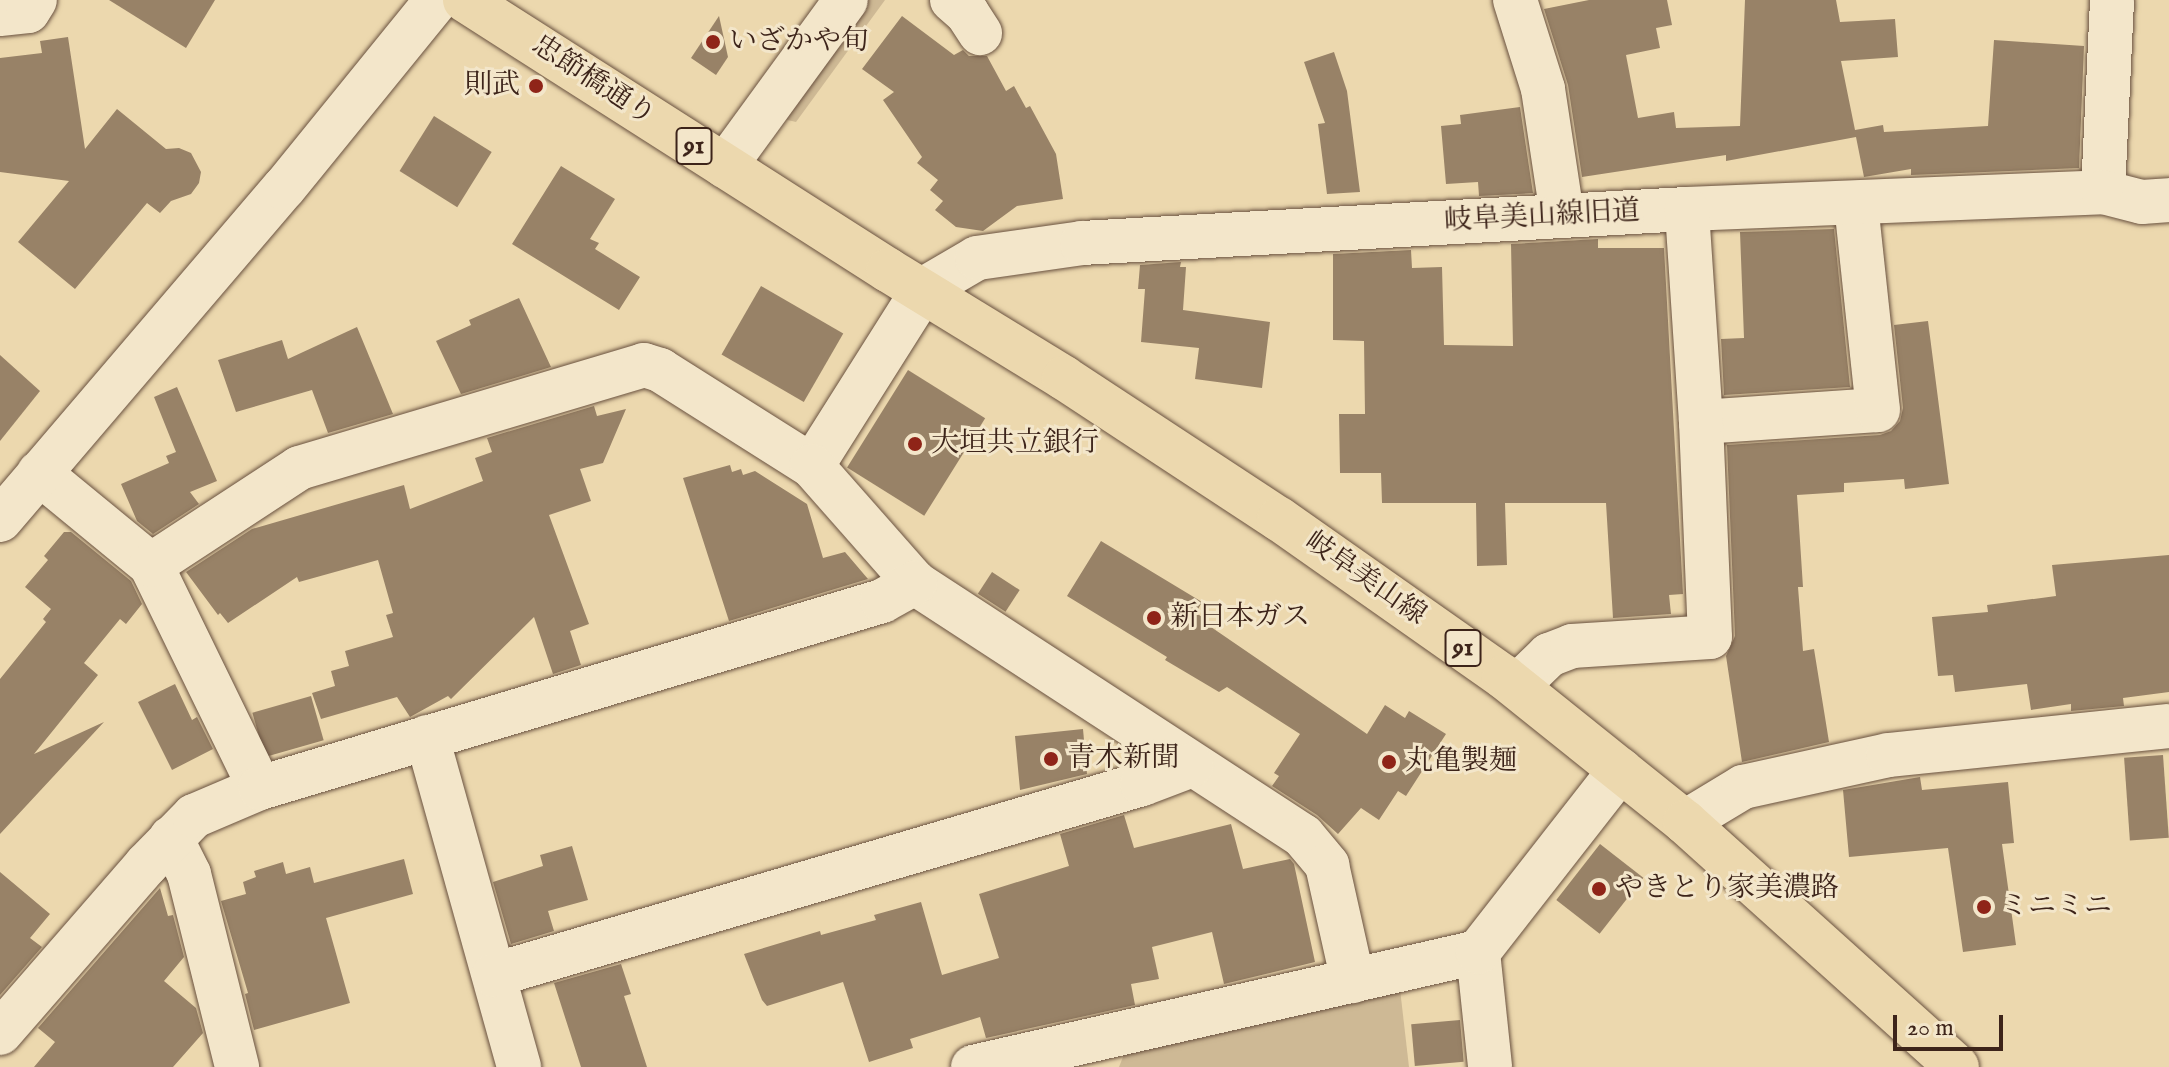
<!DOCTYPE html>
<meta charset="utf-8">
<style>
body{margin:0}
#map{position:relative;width:2169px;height:1067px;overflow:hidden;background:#ecd8ae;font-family:"IM FELL English","Noto Serif JP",serif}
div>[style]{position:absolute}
.green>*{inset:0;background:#ceb995}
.building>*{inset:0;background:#988267;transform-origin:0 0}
.roads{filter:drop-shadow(0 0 2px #69513f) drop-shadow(0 0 2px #69513f)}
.minor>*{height:44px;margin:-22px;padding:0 22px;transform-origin:22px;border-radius:22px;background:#f3e6ca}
.major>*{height:44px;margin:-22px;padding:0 22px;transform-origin:22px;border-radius:22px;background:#ecd8ae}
.dots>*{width:22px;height:22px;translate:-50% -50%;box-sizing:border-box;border:4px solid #f3e6ca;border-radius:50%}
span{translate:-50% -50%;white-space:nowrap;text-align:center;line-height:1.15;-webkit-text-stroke:6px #f3e6ca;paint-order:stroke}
.shield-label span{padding:2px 6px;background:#f3e6ca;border:2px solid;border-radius:6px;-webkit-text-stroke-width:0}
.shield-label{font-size:26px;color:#3d241a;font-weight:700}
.poi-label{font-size:28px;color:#3d241a}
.left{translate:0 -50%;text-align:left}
.right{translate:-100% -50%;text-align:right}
.street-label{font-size:28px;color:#3d241a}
.scale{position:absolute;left:1893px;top:1015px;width:110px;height:36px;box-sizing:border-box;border:4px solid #3d241a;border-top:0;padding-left:10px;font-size:24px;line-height:28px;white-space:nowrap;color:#3d241a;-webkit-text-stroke:6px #f3e6ca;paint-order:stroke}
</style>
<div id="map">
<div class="green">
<div style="clip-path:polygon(862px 0,885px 0,796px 122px,775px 117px)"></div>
<div style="clip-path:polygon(1400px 989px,1409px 1067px,1119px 1067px,1127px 1047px)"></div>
</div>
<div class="building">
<div style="clip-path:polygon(109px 0,215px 0,186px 48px)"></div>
<div style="clip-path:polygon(1589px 0,1667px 0,1672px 25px,1656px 28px,1660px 48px,1626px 55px,1638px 118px,1674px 112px,1676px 128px,1740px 126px,1745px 0,1836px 0,1840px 22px,1895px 19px,1898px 57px,1841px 61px,1855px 130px,1883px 125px,1884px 132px,1988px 126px,1994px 40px,2084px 46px,2079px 168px,1911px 175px,1911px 169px,1864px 177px,1856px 137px,1726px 161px,1726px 155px,1582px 177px,1568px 85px,1544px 9px)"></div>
<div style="clip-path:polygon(719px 16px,728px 57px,716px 75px,691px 58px)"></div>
<div style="clip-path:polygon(902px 16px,954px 55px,963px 50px,969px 56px,987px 56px,1006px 91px,1014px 86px,1026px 108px,1030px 106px,1056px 154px,1063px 199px,1017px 206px,983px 231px,956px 227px,935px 210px,943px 201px,930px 190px,938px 180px,917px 163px,922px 157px,883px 100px,894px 92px,862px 69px)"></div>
<div style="clip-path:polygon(68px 37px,85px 149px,117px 109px,166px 149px,179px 148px,191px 153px,201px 172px,199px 183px,191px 194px,171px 201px,160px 213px,147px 203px,75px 289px,18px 242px,69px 181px,0 172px,0 58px,42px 53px,40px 41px)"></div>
<div style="clip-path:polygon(1334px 52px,1347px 91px,1360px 192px,1327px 194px,1318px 124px,1325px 123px,1304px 62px)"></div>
<div style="clip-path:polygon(1520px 107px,1533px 193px,1479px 196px,1478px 182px,1446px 184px,1441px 126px,1461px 124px,1460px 115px)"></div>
<div style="left:434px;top:116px;width:68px;height:65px;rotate:32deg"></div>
<div style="clip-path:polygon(561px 166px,615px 199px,590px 239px,599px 243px,595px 249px,640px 277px,619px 310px,512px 244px)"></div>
<div style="clip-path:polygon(1834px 229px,1850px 387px,1724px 395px,1721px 339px,1744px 338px,1740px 232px)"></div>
<div style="clip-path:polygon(1598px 239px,1598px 248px,1664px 248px,1683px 594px,1669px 595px,1671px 614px,1613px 618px,1606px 503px,1505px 503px,1507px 565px,1477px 566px,1476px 503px,1382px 503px,1381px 473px,1340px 473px,1339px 414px,1365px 414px,1364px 341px,1333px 340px,1333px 254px,1411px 250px,1412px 268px,1442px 267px,1444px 345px,1513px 346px,1511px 244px)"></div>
<div style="clip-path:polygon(1181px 262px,1180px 267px,1186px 267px,1183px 310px,1270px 322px,1262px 388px,1195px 379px,1199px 348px,1141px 342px,1145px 289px,1138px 289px,1140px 265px)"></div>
<div style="left:761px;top:286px;width:95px;height:79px;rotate:30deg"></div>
<div style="clip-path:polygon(519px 298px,551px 367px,461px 394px,436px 341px,471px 325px,469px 320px)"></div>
<div style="clip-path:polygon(1928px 321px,1949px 484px,1905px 489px,1904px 479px,1844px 483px,1844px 492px,1797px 495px,1803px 587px,1798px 587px,1803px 651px,1814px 649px,1829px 742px,1742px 762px,1726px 656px,1735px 636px,1727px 445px,1880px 435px,1891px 431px,1900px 421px,1903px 408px,1894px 325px)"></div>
<div style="clip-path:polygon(357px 327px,393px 414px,328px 433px,312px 390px,236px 412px,218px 360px,282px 340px,288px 359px)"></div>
<div style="clip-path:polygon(0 355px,40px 391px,0 441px)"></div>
<div style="left:908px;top:370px;width:91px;height:115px;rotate:32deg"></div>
<div style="clip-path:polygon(177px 387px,217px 481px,190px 492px,199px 504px,153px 534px,137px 521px,121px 484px,169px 463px,166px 456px,176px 452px,154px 397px)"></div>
<div style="clip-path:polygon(594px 406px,597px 416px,626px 409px,603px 463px,580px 469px,591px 501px,549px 515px,589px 624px,570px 631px,581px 665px,553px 674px,534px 617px,451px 699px,448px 696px,410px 717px,397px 697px,321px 719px,312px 693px,335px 686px,331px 671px,349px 666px,345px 651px,393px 637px,386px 615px,393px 613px,378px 560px,299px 582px,297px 577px,228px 623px,220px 613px,218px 615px,186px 572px,252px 529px,404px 485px,410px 509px,483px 481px,475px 458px,492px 452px,487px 438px)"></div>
<div style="clip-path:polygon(730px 465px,732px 472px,741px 469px,743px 475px,755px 471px,807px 504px,823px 558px,845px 552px,868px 579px,729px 621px,683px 478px)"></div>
<div style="clip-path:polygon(64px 532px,71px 532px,131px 581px,142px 604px,126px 624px,120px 619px,84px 663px,98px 675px,34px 754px,104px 722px,0 834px,0 679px,46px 622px,43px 619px,51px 609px,25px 587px,48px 560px,44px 556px)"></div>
<div style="clip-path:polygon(1101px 541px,1202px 602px,1196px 613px,1213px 624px,1211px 627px,1367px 734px,1385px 705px,1405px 718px,1409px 711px,1446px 734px,1406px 796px,1398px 791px,1379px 820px,1361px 808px,1338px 834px,1317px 815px,1272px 786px,1279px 776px,1274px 773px,1300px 734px,1227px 687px,1219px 692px,1165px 660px,1167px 657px,1067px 596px)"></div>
<div style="clip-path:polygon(2169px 555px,2169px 692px,2123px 698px,2124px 706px,2071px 711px,2071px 704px,2031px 710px,2027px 684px,1955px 692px,1953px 675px,1938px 676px,1932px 617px,1988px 612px,1987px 605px,2056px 596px,2052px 565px)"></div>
<div style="left:992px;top:572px;width:33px;height:26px;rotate:33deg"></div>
<div style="clip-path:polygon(175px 684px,192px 720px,197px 717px,213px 749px,172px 770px,138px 702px)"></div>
<div style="left:311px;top:696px;width:46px;height:61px;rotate:74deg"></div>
<div style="clip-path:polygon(1083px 729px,1087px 774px,1020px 790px,1015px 736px)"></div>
<div style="left:2163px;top:755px;width:83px;height:39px;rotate:86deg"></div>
<div style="clip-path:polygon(1920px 777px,1922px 790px,2008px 782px,2014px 843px,2002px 844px,2016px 945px,1963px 952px,1948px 848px,1849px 857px,1843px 790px)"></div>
<div style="clip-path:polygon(1124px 815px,1134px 848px,1231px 824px,1243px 869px,1290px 859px,1294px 864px,1315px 962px,1224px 984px,1212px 932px,1152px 947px,1159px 979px,1131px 984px,1135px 1005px,986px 1038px,980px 1017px,910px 1039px,913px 1048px,869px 1062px,843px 982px,767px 1006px,762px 1000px,744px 954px,820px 931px,821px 935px,876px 920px,874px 915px,921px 902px,942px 975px,999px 958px,979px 894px,1069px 866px,1060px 834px)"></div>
<div style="left:1600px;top:844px;width:55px;height:71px;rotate:38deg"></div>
<div style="clip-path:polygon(572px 846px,588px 900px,548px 911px,554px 931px,511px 944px,493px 882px,543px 866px,540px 855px)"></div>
<div style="clip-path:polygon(404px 859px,413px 894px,326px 918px,350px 1003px,254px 1030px,245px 994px,248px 993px,221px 901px,246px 894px,243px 882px,256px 877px,254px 871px,283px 862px,286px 874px,310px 867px,314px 883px)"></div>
<div style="clip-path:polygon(0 872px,50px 914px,30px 938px,42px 947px,0 995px)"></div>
<div style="clip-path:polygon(160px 888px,168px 916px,173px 915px,184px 957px,164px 981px,196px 1008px,203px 1033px,173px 1067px,34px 1067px,55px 1042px,38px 1028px)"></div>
<div style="clip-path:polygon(621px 964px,631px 994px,624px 996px,647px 1067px,581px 1067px,554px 983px)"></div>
<div style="left:1460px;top:1020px;width:42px;height:49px;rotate:85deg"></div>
</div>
<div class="roads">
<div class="minor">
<div style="left:952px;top:0;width:20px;rotate:41deg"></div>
<div style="left:967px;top:13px;width:24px;rotate:57deg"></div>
<div style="left:1515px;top:0;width:93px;rotate:72.5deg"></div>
<div style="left:1543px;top:89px;width:127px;rotate:81.4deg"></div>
<div style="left:0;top:14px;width:28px;rotate:-6deg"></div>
<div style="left:28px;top:11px;width:13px;rotate:-58deg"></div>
<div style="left:725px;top:166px;width:205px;rotate:-53.9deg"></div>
<div style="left:2103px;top:192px;width:192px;rotate:-87.3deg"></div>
<div style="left:1701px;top:422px;width:177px;rotate:-3.9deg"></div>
<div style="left:1878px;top:410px;width:208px;rotate:-96.1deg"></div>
<div style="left:812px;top:466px;width:209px;rotate:-57.7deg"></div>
<div style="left:924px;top:289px;width:61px;rotate:-30.3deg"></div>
<div style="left:977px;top:258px;width:106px;rotate:-8.1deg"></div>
<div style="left:1082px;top:243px;width:606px;rotate:-3.22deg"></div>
<div style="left:1687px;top:209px;width:416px;rotate:-2.3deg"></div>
<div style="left:2103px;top:192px;width:40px;rotate:14.4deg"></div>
<div style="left:2142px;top:202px;width:27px;rotate:-4deg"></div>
<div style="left:39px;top:473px;width:145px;rotate:39.4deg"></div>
<div style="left:151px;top:565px;width:248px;rotate:64deg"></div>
<div style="left:0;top:520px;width:437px;rotate:-49.5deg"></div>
<div style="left:284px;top:188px;width:242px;rotate:-50.9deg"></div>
<div style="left:151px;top:565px;width:177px;rotate:-33.2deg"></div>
<div style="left:299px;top:468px;width:360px;rotate:-16.6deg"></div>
<div style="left:644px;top:365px;width:17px;rotate:17deg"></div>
<div style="left:660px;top:370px;width:180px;rotate:32.3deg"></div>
<div style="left:812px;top:466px;width:156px;rotate:48.6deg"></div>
<div style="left:915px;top:583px;width:463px;rotate:33.1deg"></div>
<div style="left:1303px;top:836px;width:38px;rotate:50deg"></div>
<div style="left:1327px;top:865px;width:119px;rotate:77.4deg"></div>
<div style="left:1517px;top:686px;width:45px;rotate:-44.1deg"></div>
<div style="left:1549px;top:655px;width:25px;rotate:-21deg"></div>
<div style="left:1572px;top:646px;width:138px;rotate:-3.7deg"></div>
<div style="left:1710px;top:637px;width:215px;rotate:-92.4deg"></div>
<div style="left:1701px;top:422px;width:213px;rotate:-93.8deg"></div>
<div style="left:427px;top:737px;width:343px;rotate:74.4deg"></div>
<div style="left:1685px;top:822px;width:68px;rotate:-31.1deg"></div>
<div style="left:1743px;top:787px;width:148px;rotate:-12.4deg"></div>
<div style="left:1888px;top:755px;width:282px;rotate:-5.9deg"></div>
<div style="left:171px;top:838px;width:40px;rotate:63.4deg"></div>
<div style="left:189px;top:874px;width:199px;rotate:76deg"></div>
<div style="left:1478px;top:952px;width:116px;rotate:84deg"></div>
<div style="left:494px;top:975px;width:676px;rotate:-16.42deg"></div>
<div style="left:1142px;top:784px;width:53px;rotate:-20.8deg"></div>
<div style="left:0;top:1033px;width:223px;rotate:-49deg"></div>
<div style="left:146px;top:865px;width:69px;rotate:-45.6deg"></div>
<div style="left:194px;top:816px;width:72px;rotate:-23deg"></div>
<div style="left:260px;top:788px;width:650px;rotate:-16.73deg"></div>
<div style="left:882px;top:601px;width:38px;rotate:-29deg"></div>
<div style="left:973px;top:1067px;width:518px;rotate:-12.83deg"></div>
<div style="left:1478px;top:952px;width:231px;rotate:-52deg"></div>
</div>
<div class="major">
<div style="left:465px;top:0;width:502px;rotate:32.55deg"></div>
<div style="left:888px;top:270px;width:206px;rotate:31.5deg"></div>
<div style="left:1064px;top:378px;width:257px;rotate:33.3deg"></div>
<div style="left:1279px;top:519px;width:275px;rotate:35.1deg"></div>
<div style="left:1504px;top:677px;width:232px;rotate:38.7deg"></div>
<div style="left:1685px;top:822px;width:366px;rotate:42deg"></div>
</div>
</div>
<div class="dots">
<div style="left:713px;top:42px;background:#8f2418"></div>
<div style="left:536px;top:86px;background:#8f2418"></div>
<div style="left:915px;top:444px;background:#8f2418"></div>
<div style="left:1154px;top:618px;background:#8f2418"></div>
<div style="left:1051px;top:759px;background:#8f2418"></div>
<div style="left:1389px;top:762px;background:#8f2418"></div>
<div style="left:1599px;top:889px;background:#8f2418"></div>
<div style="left:1984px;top:907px;background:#8f2418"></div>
</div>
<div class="shield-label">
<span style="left:694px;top:146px">91</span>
<span style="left:1463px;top:648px">91</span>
</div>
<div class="poi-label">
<span class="left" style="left:729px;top:42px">いざかや旬</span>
<span class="right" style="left:520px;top:86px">則武</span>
<span class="left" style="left:931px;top:444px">大垣共立銀行</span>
<span class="left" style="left:1170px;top:618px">新日本ガス</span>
<span class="left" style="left:1067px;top:759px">青木新聞</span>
<span class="left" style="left:1405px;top:762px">丸亀製麺</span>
<span class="left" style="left:1615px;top:889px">やきとり家美濃路</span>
<span class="left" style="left:2000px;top:907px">ミニミニ</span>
</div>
<div class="street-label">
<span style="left:593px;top:81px;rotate:33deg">忠節橋通り</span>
<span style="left:1542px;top:217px;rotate:-3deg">岐阜美山線旧道</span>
<span style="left:1365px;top:579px;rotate:35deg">岐阜美山線</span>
</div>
<div class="scale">20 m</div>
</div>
